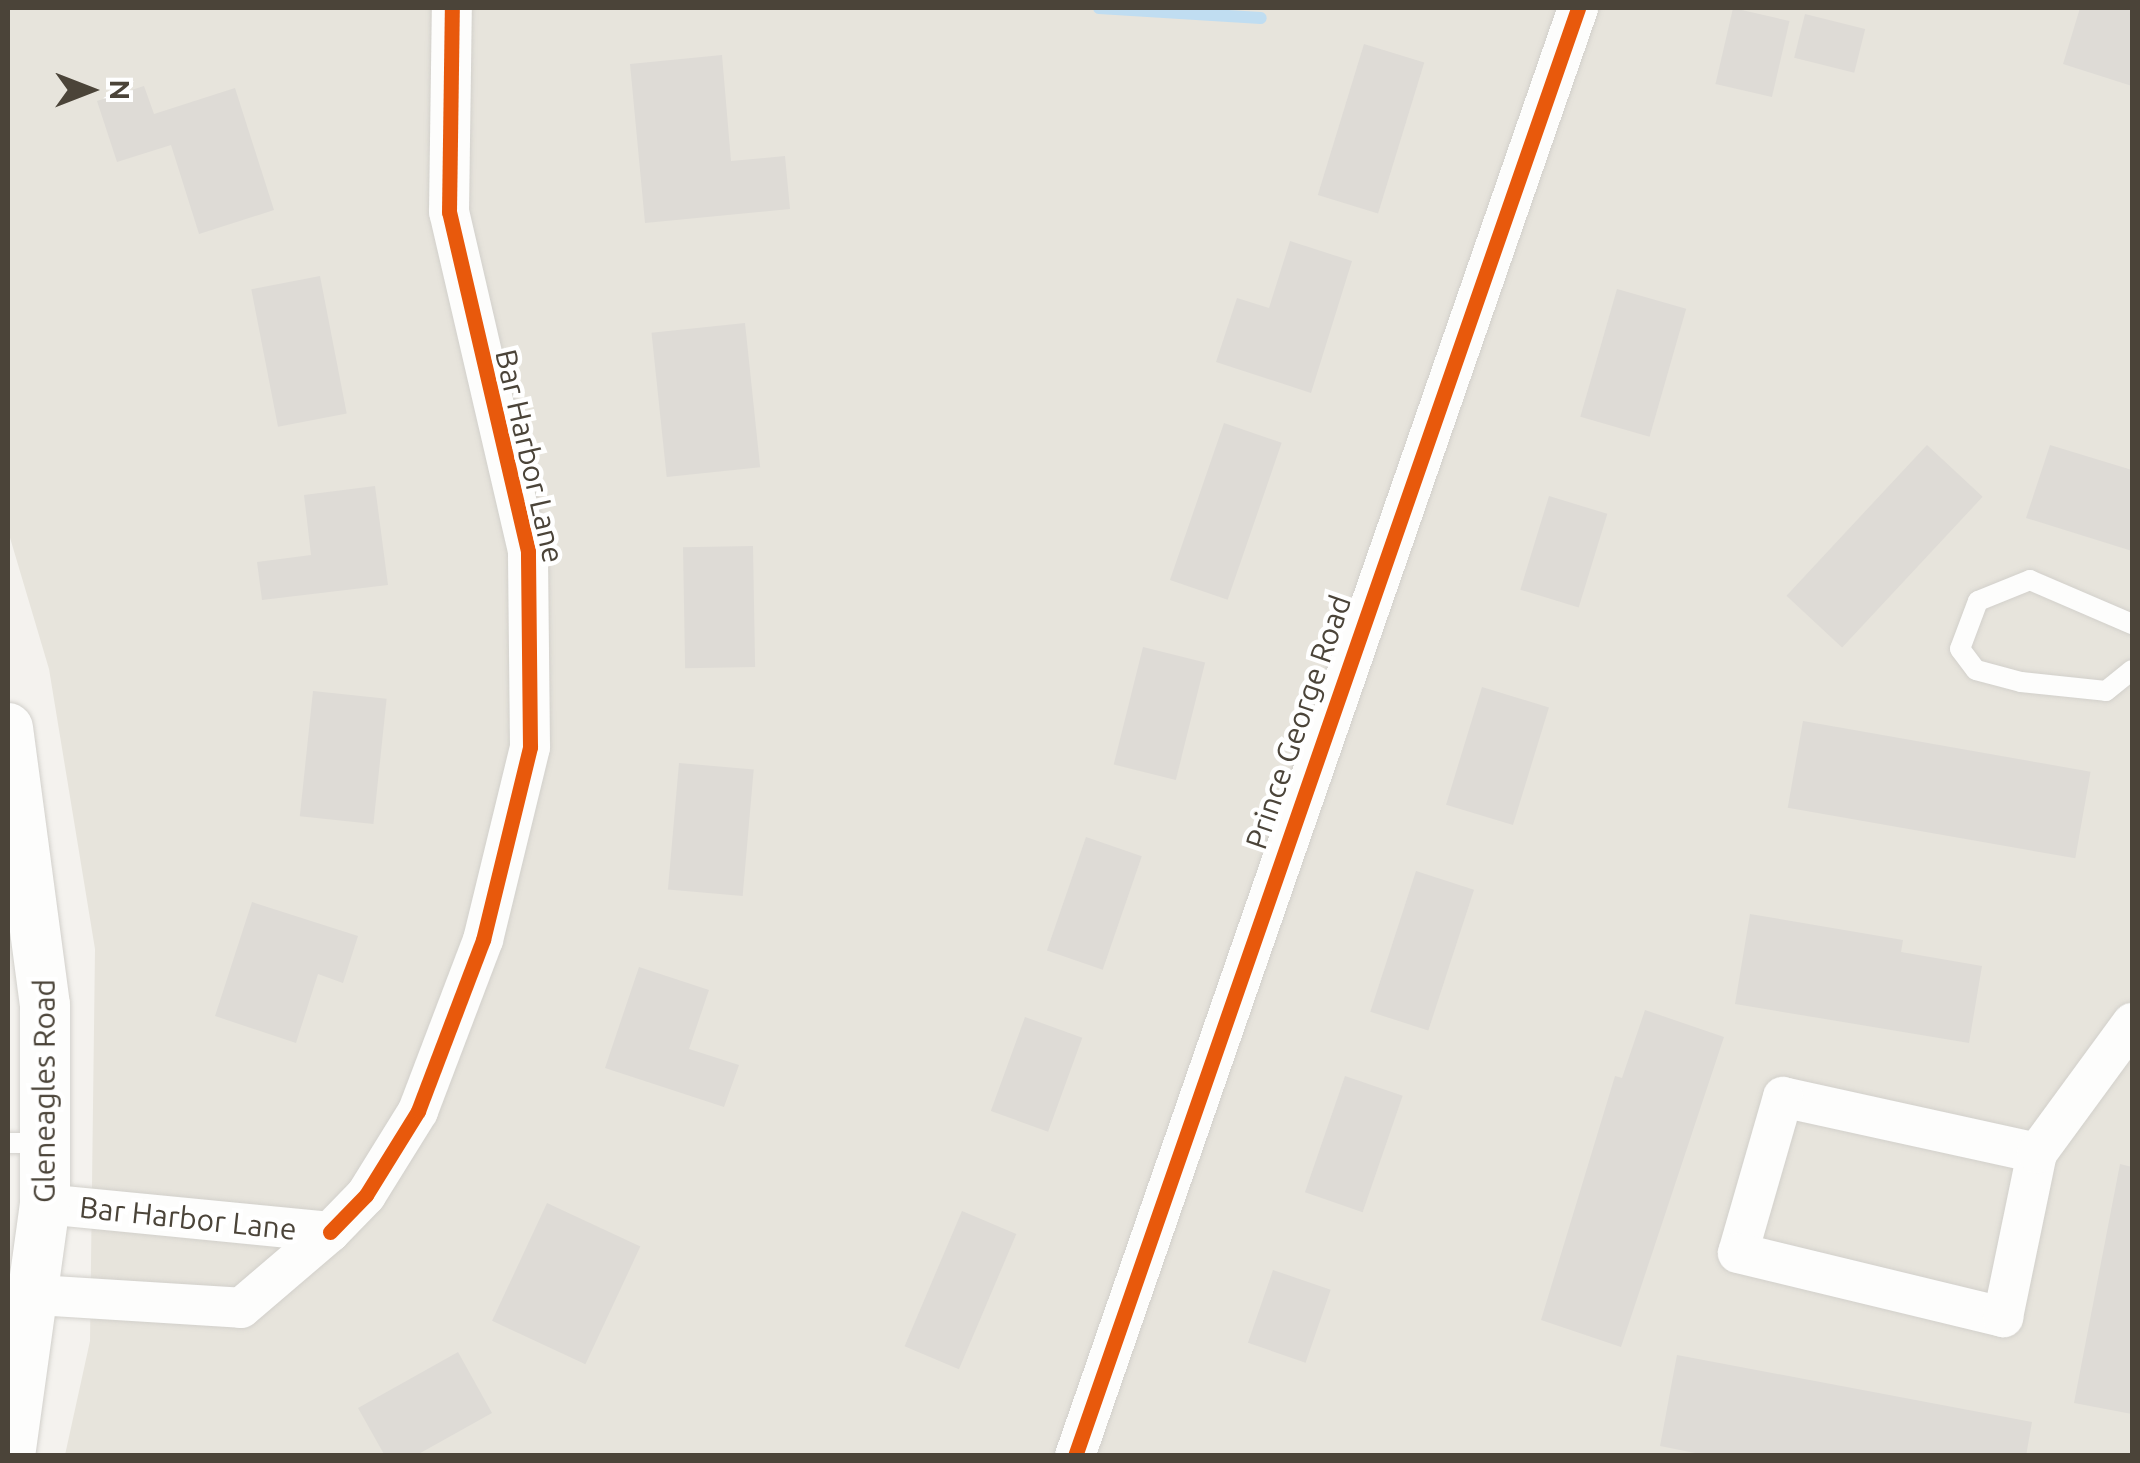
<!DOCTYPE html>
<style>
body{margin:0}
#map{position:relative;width:2140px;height:1463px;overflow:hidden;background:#f4f2ee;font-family:Ubuntu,sans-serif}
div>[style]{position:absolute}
.residential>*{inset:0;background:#e7e4dc}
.stream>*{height:12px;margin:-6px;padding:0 6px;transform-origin:6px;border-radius:6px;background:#c0ddf1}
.building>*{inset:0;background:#dedbd6;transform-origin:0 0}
.roads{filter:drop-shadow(0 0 2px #d2d0cb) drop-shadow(0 0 2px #d2d0cb)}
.service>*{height:20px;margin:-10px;padding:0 10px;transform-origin:10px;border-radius:10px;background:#fdfdfc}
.minor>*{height:40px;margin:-20px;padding:0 20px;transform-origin:20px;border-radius:20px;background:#fdfdfc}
.tertiary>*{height:50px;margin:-25px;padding:0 25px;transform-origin:25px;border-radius:25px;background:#fdfdfc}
.cycleway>*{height:15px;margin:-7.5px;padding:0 7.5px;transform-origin:7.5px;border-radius:7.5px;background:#e8590c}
span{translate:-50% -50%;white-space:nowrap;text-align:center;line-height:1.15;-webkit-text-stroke:9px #fff;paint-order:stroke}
.street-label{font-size:30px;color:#4b4439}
.frame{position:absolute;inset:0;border:10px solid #4b4439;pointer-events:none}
.north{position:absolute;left:40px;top:40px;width:100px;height:100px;-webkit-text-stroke:8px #fff;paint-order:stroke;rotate:90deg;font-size:28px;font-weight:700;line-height:40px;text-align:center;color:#4b4439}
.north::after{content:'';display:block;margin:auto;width:35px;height:45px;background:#4b4439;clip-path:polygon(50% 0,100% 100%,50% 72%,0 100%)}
</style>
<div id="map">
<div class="residential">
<div style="clip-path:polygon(8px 8px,2132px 8px,2132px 1455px,65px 1455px,90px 1341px,95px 949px,49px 669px,8px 531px)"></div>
</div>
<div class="stream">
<div style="left:1099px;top:8px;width:162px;rotate:3.5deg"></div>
</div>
<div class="building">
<div style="left:1733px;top:8px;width:58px;height:78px;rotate:13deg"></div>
<div style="clip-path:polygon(2080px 8px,2132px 8px,2132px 86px,2063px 64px)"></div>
<div style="left:1805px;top:14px;width:62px;height:45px;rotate:14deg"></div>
<div style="left:1364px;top:44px;width:63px;height:158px;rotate:17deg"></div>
<div style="clip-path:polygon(722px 55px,731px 161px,785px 156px,790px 209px,645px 223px,630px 64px)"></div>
<div style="clip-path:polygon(144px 86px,154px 114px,235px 88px,274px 210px,199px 234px,171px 145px,117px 162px,97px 101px)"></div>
<div style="clip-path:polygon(1290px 241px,1352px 261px,1311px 393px,1216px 362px,1237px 298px,1269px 308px)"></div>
<div style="left:320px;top:276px;width:140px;height:70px;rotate:79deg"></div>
<div style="left:1617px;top:289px;width:72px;height:133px;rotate:16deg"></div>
<div style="left:745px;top:323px;width:145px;height:94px;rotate:84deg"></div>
<div style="left:1224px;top:423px;width:61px;height:166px;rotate:19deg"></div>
<div style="left:1927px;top:445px;width:76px;height:206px;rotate:43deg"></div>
<div style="clip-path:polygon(2050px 445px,2132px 470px,2132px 551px,2026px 518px)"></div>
<div style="clip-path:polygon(375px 486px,388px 585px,262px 600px,257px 562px,311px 555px,304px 495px)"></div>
<div style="left:1549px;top:496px;width:61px;height:98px;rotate:17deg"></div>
<div style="left:753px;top:546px;width:121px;height:70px;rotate:89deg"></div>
<div style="left:1143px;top:647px;width:64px;height:121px;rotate:14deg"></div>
<div style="left:1482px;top:687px;width:70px;height:123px;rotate:17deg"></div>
<div style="left:313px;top:691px;width:74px;height:126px;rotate:6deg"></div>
<div style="left:1803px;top:721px;width:292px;height:88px;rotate:10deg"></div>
<div style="left:679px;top:763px;width:75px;height:127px;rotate:5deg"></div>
<div style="left:1086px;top:837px;width:59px;height:120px;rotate:19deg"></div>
<div style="left:1416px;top:871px;width:61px;height:148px;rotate:18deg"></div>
<div style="clip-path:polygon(252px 902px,358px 936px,343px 983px,318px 974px,296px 1043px,215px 1016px)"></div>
<div style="clip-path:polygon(1750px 914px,1903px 940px,1901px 952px,1982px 966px,1969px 1043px,1735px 1004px)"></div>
<div style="clip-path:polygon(639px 967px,709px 990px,689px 1049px,739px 1065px,724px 1107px,605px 1068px)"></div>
<div style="clip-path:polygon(1645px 1010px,1724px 1037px,1621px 1347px,1541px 1320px,1615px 1076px,1622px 1078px)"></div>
<div style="left:1025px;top:1017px;width:61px;height:100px;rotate:20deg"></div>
<div style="left:1345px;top:1076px;width:61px;height:123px;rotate:19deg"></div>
<div style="clip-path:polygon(2120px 1164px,2132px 1167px,2132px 1414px,2074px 1403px)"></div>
<div style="left:547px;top:1203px;width:103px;height:130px;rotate:25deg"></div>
<div style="left:962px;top:1211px;width:59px;height:147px;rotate:23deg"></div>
<div style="left:1273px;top:1270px;width:61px;height:77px;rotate:19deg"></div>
<div style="clip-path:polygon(458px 1352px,492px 1413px,415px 1456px,385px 1456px,358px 1408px)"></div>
<div style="clip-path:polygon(1677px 1355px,2032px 1422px,2026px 1456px,1710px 1456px,1660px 1446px)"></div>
</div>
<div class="roads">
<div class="service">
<div style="left:2132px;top:624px;width:111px;rotate:-156.7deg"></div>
<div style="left:2030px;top:580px;width:56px;rotate:158deg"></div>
<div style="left:1978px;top:601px;width:51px;rotate:110.6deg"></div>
<div style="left:1960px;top:649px;width:26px;rotate:53deg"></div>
<div style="left:1976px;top:670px;width:47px;rotate:14.9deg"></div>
<div style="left:2021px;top:682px;width:85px;rotate:6deg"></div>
<div style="left:2106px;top:691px;width:33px;rotate:-39deg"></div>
<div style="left:8px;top:1143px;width:35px"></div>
</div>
<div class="minor">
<div style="left:2037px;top:1153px;width:260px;rotate:-167.6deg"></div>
<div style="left:1783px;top:1097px;width:162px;rotate:106.1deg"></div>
<div style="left:1738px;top:1253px;width:273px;rotate:13.6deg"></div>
<div style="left:2003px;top:1317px;width:167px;rotate:-78.3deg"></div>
<div style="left:2037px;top:1153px;width:161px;rotate:-53.8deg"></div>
<div style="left:330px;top:1232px;width:52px;rotate:-45.8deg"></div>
<div style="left:366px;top:1195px;width:99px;rotate:-58.2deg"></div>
<div style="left:418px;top:1111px;width:183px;rotate:-69.2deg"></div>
<div style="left:483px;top:940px;width:199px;rotate:-76.3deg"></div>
<div style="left:530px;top:747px;width:196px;rotate:-90.6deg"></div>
<div style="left:528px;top:551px;width:348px;rotate:-103.1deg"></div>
<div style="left:449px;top:212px;width:204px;rotate:-89.2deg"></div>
<div style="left:37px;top:1295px;width:204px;rotate:3.6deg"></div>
<div style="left:241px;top:1308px;width:117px;rotate:-40.5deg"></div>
<div style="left:330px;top:1232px;width:286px;rotate:-174.4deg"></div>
<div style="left:1075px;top:1456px;width:1533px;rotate:-70.84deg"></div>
</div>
<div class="tertiary">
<div style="left:8px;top:728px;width:279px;rotate:82.4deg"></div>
<div style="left:45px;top:1005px;width:199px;rotate:90deg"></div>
<div style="left:45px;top:1204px;width:254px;rotate:97.9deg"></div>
</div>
</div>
<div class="cycleway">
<div style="left:330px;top:1232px;width:52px;rotate:-45.8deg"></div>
<div style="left:366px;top:1195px;width:99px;rotate:-58.2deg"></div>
<div style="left:418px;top:1111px;width:183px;rotate:-69.2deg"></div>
<div style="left:483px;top:940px;width:199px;rotate:-76.3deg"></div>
<div style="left:530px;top:747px;width:196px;rotate:-90.6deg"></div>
<div style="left:528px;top:551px;width:348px;rotate:-103.1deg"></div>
<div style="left:449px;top:212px;width:204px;rotate:-89.2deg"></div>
<div style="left:1075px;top:1456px;width:1533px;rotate:-70.84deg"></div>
</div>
<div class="street-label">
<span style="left:530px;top:456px;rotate:77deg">Bar Harbor Lane</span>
<span style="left:1298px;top:722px;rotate:-71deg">Prince George Road</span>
<span style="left:44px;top:1091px;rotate:-90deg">Gleneagles Road</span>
<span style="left:188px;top:1218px;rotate:6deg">Bar Harbor Lane</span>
</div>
<div class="frame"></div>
<div class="north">N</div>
</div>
